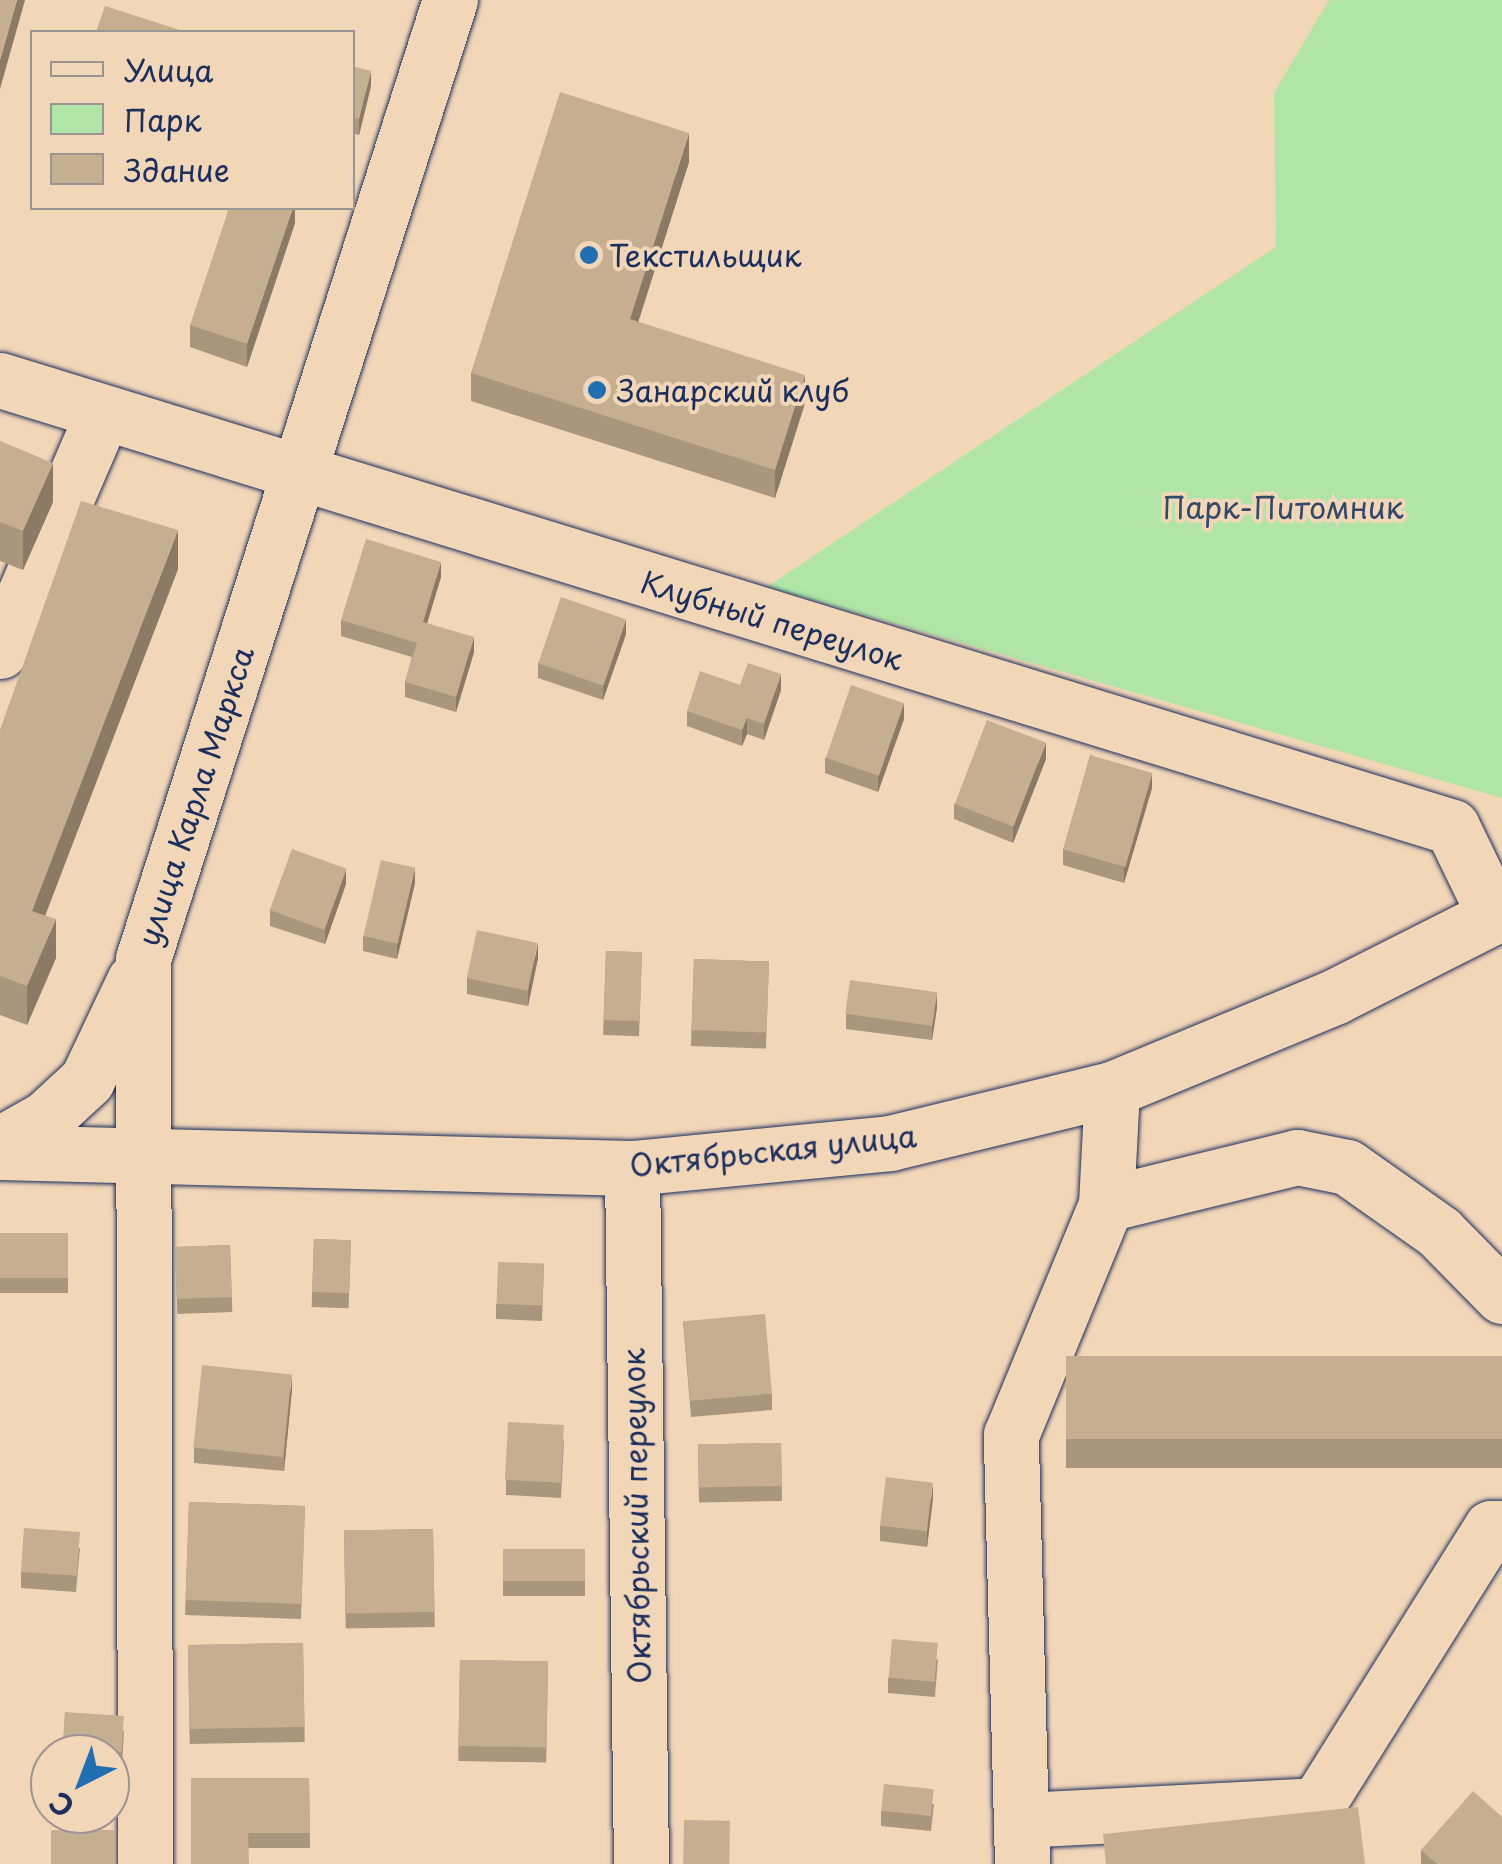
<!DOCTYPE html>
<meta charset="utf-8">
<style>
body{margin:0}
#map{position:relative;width:1502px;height:1864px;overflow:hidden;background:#f2d6b8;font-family:"Playpen Sans",sans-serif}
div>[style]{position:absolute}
.green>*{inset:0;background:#b1e5a7}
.roads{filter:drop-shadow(0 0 2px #1b2f5e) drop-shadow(0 0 2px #1b2f5e)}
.minor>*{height:55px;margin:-27.5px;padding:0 27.5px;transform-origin:27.5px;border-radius:27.5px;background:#f2d6b8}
.wall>*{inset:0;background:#aa967c;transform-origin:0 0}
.shaded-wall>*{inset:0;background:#8b7a65}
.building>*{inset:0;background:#c6ae90;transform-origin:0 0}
.dots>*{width:28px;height:28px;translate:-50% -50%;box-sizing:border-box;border:5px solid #f2d6b8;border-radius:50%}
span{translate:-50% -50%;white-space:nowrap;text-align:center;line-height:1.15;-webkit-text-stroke:8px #f2d6b8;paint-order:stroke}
.poi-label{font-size:30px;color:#1b2f5e}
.left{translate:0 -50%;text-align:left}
.park-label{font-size:30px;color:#324a69}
.street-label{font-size:30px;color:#1b2f5e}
.legend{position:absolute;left:30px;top:30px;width:325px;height:180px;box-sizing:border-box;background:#f2d6b8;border:2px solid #9c9394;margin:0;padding:12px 18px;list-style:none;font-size:30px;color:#1b2f5e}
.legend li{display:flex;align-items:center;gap:20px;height:50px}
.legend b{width:50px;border:2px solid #9c9394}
.north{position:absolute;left:30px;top:1734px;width:100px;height:100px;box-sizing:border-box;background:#f2d6b8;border:2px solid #9c9394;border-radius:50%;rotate:222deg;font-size:28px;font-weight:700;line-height:40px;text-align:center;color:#1b2f5e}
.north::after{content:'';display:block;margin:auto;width:35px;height:45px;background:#1f6fb2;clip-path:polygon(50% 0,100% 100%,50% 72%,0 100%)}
</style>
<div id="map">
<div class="green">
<div style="clip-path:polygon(1329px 0,1502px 0,1502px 798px,767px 587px,1276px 247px,1274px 93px)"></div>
</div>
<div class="roads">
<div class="minor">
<div style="left:0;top:380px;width:1519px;rotate:17.11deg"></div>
<div style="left:1452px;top:827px;width:99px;rotate:64.2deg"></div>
<div style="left:0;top:651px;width:257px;rotate:-66.6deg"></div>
<div style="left:0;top:1144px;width:53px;rotate:-29.5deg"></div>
<div style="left:46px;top:1118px;width:56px;rotate:-42.8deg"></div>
<div style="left:87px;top:1080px;width:110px;rotate:-64.6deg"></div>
<div style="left:0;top:1152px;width:632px;rotate:1.45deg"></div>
<div style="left:632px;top:1168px;width:259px;rotate:-5.5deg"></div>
<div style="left:890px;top:1143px;width:228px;rotate:-13.7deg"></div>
<div style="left:1112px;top:1089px;width:243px;rotate:-22.5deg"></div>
<div style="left:1336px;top:996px;width:186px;rotate:-26.8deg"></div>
<div style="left:632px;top:1168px;width:696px;rotate:89.26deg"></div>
<div style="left:1106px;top:1204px;width:197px;rotate:-13.8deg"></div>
<div style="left:1297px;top:1157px;width:51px;rotate:11.3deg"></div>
<div style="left:1347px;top:1167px;width:113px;rotate:35.2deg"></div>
<div style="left:1439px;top:1232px;width:90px;rotate:45.5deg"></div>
<div style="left:1021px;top:1820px;width:296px;rotate:-2.9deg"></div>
<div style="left:1317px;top:1805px;width:327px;rotate:-57.9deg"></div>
<div style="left:1491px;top:1528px;width:11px"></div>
<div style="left:145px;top:1864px;width:905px;rotate:-90.13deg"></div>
<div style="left:143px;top:959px;width:1007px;rotate:-72.25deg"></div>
<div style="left:1022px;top:1864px;width:429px;rotate:-91.5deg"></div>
<div style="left:1011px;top:1435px;width:250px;rotate:-67.6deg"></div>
<div style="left:1106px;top:1204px;width:115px;rotate:-87deg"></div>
</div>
</div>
<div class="wall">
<div style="clip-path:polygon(352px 66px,371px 86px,359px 135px,352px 133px)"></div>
<div style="clip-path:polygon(689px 162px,638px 322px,805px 403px,775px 498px,471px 401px,471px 373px)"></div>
<div style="clip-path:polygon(295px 208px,295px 223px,247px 367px,190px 347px,190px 325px)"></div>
<div style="clip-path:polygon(0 441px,53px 502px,23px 570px,0 561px)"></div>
<div style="clip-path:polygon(178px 569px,45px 915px,56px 958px,27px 1025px,0 1015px,0 730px)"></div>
<div style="clip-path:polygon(441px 577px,427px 623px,474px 652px,456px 712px,405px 697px,405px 682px,412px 657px,341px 636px,341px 620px)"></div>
<div style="clip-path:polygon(626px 634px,603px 700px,538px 678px,538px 663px)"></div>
<div style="clip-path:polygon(740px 685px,781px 690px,764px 740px,747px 734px,742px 746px,687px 726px,687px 711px)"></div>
<div style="clip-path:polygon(904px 719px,878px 792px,825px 773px,825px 758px)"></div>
<div style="clip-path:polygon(1046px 759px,1013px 843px,954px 819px,954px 804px)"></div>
<div style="clip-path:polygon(1152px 788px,1124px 883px,1063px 865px,1063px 849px)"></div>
<div style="clip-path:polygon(415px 883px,397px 959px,363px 951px,363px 936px)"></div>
<div style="clip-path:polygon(346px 884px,325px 944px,270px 926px,270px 910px)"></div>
<div style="left:606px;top:951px;width:36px;height:84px;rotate:2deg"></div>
<div style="clip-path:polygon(538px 958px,528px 1006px,467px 994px,467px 978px)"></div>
<div style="left:694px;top:959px;width:75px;height:87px;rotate:2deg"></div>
<div style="clip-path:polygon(937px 1007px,932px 1040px,846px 1029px,846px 1014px)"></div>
<div style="left:0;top:1233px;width:68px;height:60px"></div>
<div style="left:314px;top:1239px;width:37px;height:68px;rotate:2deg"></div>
<div style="left:230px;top:1245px;width:67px;height:55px;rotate:88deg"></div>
<div style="clip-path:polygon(544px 1264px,542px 1321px,496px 1319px,496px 1304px)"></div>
<div style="clip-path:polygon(683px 1321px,772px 1394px,772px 1410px,691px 1417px)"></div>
<div style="left:1502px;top:1356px;width:112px;height:436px;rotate:90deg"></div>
<div style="clip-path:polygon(292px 1389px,284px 1471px,194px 1463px,194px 1448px)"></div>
<div style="clip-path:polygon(564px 1440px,561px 1498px,506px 1495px,506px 1480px)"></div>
<div style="left:781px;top:1443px;width:58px;height:83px;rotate:89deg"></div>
<div style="clip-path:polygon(933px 1498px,927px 1547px,880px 1541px,880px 1526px)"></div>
<div style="left:189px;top:1502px;width:116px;height:113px;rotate:2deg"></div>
<div style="left:433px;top:1529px;width:98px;height:89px;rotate:89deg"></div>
<div style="clip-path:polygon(80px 1548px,76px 1592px,21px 1588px,21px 1572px)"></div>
<div style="left:503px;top:1549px;width:82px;height:47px"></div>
<div style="left:303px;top:1643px;width:99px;height:115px;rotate:89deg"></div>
<div style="clip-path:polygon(938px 1659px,935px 1697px,888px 1693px,888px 1678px)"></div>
<div style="left:460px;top:1660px;width:88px;height:101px;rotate:1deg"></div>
<div style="clip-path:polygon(65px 1712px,124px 1731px,122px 1767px,110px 1766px,110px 1754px,63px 1754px)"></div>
<div style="clip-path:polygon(309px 1778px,310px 1848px,248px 1848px,191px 1864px)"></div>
<div style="clip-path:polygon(934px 1804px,931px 1831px,881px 1826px,881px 1811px)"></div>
<div style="clip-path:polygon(1421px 1850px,1502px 1864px,1421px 1864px)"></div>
</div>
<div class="shaded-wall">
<div style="clip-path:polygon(17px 0,25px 0,0 89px,0 60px)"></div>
<div style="clip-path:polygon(371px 71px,371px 86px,359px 135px,359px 119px)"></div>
<div style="clip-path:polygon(689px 133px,689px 162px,630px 348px,630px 319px)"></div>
<div style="clip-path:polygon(293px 208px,295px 208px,295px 223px,247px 367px,247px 344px)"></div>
<div style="clip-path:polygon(805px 375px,805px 403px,775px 498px,775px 470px)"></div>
<div style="clip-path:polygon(53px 463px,53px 502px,23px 570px,23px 531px)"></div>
<div style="clip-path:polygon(178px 530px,178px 569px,32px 950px,32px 911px)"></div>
<div style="clip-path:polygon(441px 562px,441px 577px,423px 637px,423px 622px)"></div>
<div style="clip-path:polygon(626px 619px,626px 634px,603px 700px,603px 685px)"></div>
<div style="clip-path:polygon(474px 637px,474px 652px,456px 712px,456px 697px)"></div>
<div style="clip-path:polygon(781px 674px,781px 690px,764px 740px,764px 724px)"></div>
<div style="clip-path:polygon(904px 703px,904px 719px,878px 792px,878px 777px)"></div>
<div style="clip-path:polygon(747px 718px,747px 734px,742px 746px,742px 730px)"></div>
<div style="clip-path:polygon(1046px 743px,1046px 759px,1013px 843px,1013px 827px)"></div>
<div style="clip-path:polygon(1152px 773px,1152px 788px,1124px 883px,1124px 867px)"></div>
<div style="clip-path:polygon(415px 868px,415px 883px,397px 959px,397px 944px)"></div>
<div style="clip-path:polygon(346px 869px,346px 884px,325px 944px,325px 929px)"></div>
<div style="clip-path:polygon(56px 919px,56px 958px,27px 1025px,27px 986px)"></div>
<div style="clip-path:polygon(538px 943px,538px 958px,528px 1006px,528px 991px)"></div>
<div style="clip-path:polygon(937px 992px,937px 1007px,932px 1040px,932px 1025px)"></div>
<div style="clip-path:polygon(292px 1374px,292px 1389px,284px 1471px,284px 1456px)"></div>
<div style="clip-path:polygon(933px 1483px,933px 1498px,927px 1547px,927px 1532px)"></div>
</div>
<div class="building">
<div style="clip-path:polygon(0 0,17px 0,0 60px)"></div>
<div style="clip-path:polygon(105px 6px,186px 32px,96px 32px)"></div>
<div style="clip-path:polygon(352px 66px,371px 71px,359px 119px,352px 118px)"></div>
<div style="clip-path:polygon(560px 92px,689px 133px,630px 319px,805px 375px,775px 470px,471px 373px)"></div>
<div style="clip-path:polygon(229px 208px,293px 208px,247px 344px,190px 325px)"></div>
<div style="clip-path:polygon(0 441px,53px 463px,23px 531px,0 522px)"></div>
<div style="clip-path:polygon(81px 501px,178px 530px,32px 911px,56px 919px,27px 986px,0 976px,0 730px)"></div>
<div style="clip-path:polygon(366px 539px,441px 562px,423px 622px,474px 637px,456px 697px,405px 682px,417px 643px,341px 620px)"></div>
<div style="left:561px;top:597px;width:69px;height:70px;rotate:19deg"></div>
<div style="clip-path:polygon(748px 663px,781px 674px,764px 724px,747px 718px,742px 730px,687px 711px,700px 671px,740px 685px)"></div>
<div style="left:851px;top:685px;width:56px;height:77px;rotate:19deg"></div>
<div style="left:987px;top:720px;width:63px;height:90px;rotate:21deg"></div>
<div style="left:1090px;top:755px;width:65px;height:98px;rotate:16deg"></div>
<div style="left:292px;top:849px;width:58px;height:65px;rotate:20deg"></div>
<div style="left:381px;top:860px;width:35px;height:78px;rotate:13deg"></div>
<div style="left:477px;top:930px;width:62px;height:49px;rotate:12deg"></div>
<div style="left:606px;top:951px;width:36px;height:69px;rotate:2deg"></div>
<div style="left:694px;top:959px;width:75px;height:71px;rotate:2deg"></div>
<div style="left:850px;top:980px;width:88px;height:34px;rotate:8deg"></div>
<div style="left:0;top:1233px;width:68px;height:45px"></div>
<div style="left:314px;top:1239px;width:37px;height:53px;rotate:2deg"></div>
<div style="left:230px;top:1245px;width:52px;height:55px;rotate:88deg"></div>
<div style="left:498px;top:1262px;width:46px;height:42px;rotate:2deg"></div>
<div style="left:765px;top:1314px;width:80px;height:82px;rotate:85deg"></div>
<div style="left:1502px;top:1356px;width:83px;height:436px;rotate:90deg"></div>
<div style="left:202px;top:1365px;width:90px;height:83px;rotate:6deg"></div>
<div style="left:508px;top:1422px;width:56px;height:58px;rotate:3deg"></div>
<div style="left:781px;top:1443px;width:43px;height:83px;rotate:89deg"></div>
<div style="left:886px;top:1477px;width:47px;height:49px;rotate:7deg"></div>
<div style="left:189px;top:1502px;width:116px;height:98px;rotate:2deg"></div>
<div style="left:24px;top:1528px;width:56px;height:44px;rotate:4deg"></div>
<div style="left:433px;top:1529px;width:83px;height:89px;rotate:89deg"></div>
<div style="left:503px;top:1549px;width:82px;height:32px"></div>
<div style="left:892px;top:1639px;width:46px;height:39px;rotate:5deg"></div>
<div style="left:303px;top:1643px;width:84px;height:115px;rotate:89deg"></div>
<div style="left:460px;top:1660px;width:88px;height:86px;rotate:1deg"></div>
<div style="left:65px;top:1712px;width:59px;height:36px;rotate:4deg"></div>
<div style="clip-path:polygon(191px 1778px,309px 1778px,310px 1833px,248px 1833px,249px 1864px,191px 1864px)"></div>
<div style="left:884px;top:1784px;width:50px;height:27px;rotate:6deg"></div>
<div style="clip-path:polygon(1473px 1791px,1502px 1817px,1502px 1864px,1437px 1864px,1421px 1850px)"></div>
<div style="clip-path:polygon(1358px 1807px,1365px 1864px,1106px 1864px,1103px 1834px)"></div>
<div style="left:684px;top:1820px;width:46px;height:44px;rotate:1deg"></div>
<div style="left:51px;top:1830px;width:64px;height:34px"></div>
</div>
<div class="dots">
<div style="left:589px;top:255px;background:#1f6fb2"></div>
<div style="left:597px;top:390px;background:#1f6fb2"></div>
</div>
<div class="poi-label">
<span class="left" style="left:609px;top:255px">Текстильщик</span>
<span class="left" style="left:617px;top:390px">Занарский клуб</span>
</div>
<div class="park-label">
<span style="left:1283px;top:507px">Парк-Питомник</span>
</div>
<div class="street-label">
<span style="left:772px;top:620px;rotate:17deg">Клубный переулок</span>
<span style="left:195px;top:796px;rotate:-72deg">улица Карла Маркса</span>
<span style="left:773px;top:1150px;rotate:-6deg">Октябрьская улица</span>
<span style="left:636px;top:1516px;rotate:-91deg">Октябрьский переулок</span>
</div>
<ul class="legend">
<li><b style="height:12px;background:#f2d6b8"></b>Улица</li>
<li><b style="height:28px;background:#b1e5a7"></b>Парк</li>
<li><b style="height:28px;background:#c6ae90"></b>Здание</li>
</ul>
<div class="north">С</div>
</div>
